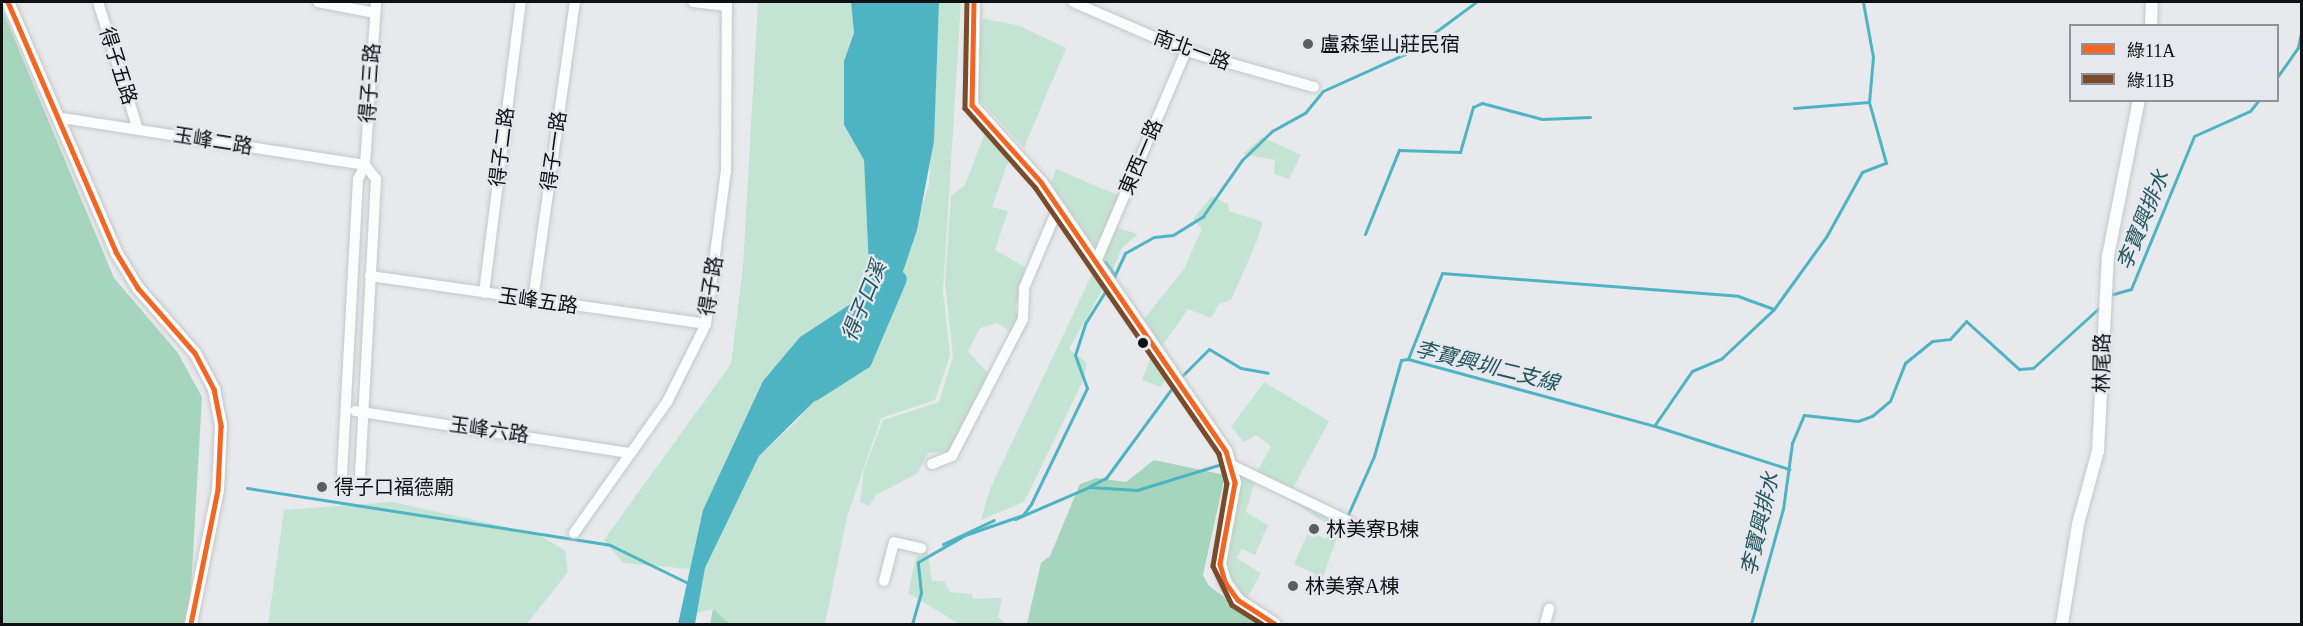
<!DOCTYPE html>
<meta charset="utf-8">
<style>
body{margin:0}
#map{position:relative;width:2303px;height:626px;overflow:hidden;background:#e7e9ec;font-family:"Times New Roman","Noto Sans TC",serif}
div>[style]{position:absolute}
.green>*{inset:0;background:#c4e4d3}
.forest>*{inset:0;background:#a5d5bd}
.water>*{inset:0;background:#4eb4c3}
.stream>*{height:3px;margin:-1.5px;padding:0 1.5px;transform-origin:1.5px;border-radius:1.5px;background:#4eb4c3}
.river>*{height:16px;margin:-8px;padding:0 8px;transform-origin:8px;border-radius:8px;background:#4eb4c3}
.roads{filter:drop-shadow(0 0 2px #c4c6c8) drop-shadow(0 0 2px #c4c6c8)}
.minor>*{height:10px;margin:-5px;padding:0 5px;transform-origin:5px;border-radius:5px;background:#fbfcfc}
.tertiary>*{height:12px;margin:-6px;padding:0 6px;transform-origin:6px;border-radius:6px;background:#fbfcfc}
.bus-1>*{height:4.5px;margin:-2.25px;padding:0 2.25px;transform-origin:2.25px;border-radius:2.25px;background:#f26522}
.bus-2>*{height:4.5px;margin:-2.25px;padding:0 2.25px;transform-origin:2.25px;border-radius:2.25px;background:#7a4b2a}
.dots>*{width:16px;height:16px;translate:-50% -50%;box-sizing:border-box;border:3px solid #e5e8ee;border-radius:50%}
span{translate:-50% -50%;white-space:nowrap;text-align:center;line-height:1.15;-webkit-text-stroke:4.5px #e5e8ee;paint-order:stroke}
.poi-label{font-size:20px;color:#101113}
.left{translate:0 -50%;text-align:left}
.street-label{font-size:20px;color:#101113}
.water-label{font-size:21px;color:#21545c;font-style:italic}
.frame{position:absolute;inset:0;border:3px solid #101113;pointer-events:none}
.legend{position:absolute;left:2069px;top:24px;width:210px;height:78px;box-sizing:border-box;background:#e5e8ee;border:2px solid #909296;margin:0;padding:8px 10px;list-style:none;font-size:18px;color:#101113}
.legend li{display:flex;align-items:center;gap:12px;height:30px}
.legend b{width:30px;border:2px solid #909296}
</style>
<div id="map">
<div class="green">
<div style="clip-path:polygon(758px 2px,851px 2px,854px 33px,844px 61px,844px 125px,864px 160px,869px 268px,855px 301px,800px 337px,763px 381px,703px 510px,690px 569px,623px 563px,604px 540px,731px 364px,743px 267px)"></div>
<div style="clip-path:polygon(939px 2px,961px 2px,943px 291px,950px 355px,935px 400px,881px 418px,847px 517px,825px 624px,730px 624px,713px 609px,697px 613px,705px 568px,759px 456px,797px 421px,892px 304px,929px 184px)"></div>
<div style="clip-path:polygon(981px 18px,1020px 26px,1066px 48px,1024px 148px,978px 98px)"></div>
<div style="clip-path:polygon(985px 133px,1002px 146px,1008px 162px,992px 207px,1008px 211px,995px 250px,1025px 267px,1015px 309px,1020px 319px,1011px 332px,997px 323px,980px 328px,968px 351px,989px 375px,949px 451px,928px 453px,918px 473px,876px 495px,869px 506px,860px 502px,864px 470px,883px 420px,939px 402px,953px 356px,945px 282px,951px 196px,965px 185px)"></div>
<div style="clip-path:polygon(1262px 137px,1301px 155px,1289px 179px,1274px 174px,1275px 160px,1243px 154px)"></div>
<div style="clip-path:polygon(1056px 169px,1120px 196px,1095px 248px,1051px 183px)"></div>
<div style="clip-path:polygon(1212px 196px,1228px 204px,1229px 211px,1263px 222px,1257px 241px,1231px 300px,1219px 304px,1211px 318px,1188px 309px,1162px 346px,1144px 319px,1184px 269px,1202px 229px,1193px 219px)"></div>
<div style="clip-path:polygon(1114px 227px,1138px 234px,1122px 248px,1112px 271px,1101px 257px)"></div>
<div style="clip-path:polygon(1095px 268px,1105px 285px,1069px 349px,1087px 363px,1083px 381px,1024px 502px,981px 520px,990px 489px)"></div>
<div style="clip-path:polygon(1153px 351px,1169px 374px,1161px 387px,1142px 380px)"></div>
<div style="clip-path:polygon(1264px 382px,1329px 421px,1291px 492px,1256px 474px,1271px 446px,1256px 435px,1244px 442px,1231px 427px)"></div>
<div style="clip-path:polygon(1238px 472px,1254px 484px,1246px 512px,1268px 525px,1255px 555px,1242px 549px,1236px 558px,1261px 573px,1246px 600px,1222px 563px)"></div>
<div style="clip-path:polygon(1267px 485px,1343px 520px,1316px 597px,1307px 591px,1315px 574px,1294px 564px,1309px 530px,1326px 539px,1332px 527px)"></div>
<div style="clip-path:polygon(392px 502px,538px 534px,565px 551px,568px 572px,527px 624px,268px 624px,284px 510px)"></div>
<div style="clip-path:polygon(927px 550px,932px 581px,944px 581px,950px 592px,972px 594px,973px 599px,1002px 598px,998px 617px,1006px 624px,959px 624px,908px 593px,916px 558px)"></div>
</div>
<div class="forest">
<div style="clip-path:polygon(2px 9px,114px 278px,178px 353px,202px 397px,189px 624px,2px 624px)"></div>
<div style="clip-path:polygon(1154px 460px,1225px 475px,1203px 575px,1209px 586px,1261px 624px,1027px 624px,1041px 563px,1050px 556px,1080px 484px,1097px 478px,1126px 482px)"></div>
<div style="clip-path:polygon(713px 609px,730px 624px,710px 624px)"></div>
</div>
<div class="water">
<div style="clip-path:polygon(851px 2px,939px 2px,934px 141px,917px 230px,892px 304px,866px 350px,759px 456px,705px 568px,695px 624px,678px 624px,703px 510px,763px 381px,800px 337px,855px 301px,869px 268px,864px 160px,844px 125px,844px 61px,854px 33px)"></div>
</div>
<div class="stream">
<div style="left:2278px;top:76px;width:35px;rotate:-55deg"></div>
<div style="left:2298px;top:47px;width:19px;rotate:-78deg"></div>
<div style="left:1794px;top:108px;width:75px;rotate:-4.6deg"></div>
<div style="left:1365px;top:234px;width:91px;rotate:-68deg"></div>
<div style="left:1399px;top:150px;width:61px;rotate:1.9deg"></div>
<div style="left:1460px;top:152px;width:47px;rotate:-73.9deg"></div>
<div style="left:1473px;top:107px;width:10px;rotate:-24deg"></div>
<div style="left:1482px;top:103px;width:62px;rotate:14.9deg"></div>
<div style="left:1542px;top:119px;width:48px;rotate:-2.4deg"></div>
<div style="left:1105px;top:262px;width:17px;rotate:54deg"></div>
<div style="left:1113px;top:279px;width:29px;rotate:-65deg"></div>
<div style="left:1125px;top:253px;width:33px;rotate:-29deg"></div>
<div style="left:1154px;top:237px;width:19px;rotate:-6deg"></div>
<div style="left:1173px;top:235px;width:36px;rotate:-32deg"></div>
<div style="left:1203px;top:216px;width:68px;rotate:-55.1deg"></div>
<div style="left:1242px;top:160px;width:42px;rotate:-44deg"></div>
<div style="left:1272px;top:131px;width:38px;rotate:-29deg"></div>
<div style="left:1305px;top:113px;width:28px;rotate:-51deg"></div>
<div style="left:1323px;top:91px;width:92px;rotate:-24.3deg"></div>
<div style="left:1407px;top:53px;width:86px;rotate:-36.5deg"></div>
<div style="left:2110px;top:295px;width:22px;rotate:-16deg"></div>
<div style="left:2131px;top:289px;width:165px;rotate:-67.6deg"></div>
<div style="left:2194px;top:136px;width:61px;rotate:-24.1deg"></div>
<div style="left:2250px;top:111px;width:14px;rotate:-51deg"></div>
<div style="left:1408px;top:359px;width:92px;rotate:-68.4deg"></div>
<div style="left:1442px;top:273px;width:297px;rotate:4.4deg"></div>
<div style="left:1738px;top:296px;width:38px;rotate:20deg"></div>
<div style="left:1774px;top:309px;width:89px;rotate:-54.2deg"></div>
<div style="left:1826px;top:237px;width:74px;rotate:-61deg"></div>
<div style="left:1862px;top:172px;width:26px;rotate:-21deg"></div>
<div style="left:1886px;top:163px;width:63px;rotate:-105.6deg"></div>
<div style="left:1869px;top:102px;width:45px;rotate:-84.9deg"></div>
<div style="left:1873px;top:57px;width:56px;rotate:-100.3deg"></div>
<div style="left:1179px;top:379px;width:42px;rotate:-45deg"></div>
<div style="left:1209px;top:349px;width:37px;rotate:31deg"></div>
<div style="left:1241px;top:368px;width:27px;rotate:10deg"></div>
<div style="left:1654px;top:426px;width:67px;rotate:-55.4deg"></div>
<div style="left:1692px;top:371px;width:33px;rotate:-23deg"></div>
<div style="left:1722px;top:358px;width:71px;rotate:-43.3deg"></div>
<div style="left:1090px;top:486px;width:18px;rotate:-27deg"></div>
<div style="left:1106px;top:478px;width:117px;rotate:-53.7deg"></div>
<div style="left:247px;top:488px;width:367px;rotate:8.9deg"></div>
<div style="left:610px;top:545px;width:89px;rotate:26deg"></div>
<div style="left:1347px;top:517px;width:67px;rotate:-66.1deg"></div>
<div style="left:1374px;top:456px;width:100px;rotate:-74.3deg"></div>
<div style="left:1401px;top:360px;width:7px;rotate:-8deg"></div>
<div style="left:1408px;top:359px;width:259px;rotate:15.2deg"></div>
<div style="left:1658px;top:427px;width:138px;rotate:17.8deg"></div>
<div style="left:1015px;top:519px;width:81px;rotate:-23.4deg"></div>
<div style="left:1089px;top:487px;width:48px;rotate:3.6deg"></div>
<div style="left:1137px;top:490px;width:92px;rotate:-17.1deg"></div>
<div style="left:943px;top:544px;width:56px;rotate:-25.2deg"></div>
<div style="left:912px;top:624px;width:32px;rotate:-74deg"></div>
<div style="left:921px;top:593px;width:31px;rotate:-96deg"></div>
<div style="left:918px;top:562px;width:54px;rotate:-29.9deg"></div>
<div style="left:965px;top:535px;width:61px;rotate:-19deg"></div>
<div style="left:1023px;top:515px;width:14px;rotate:-54deg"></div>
<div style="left:1031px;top:504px;width:129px;rotate:-64.2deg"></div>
<div style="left:1087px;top:388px;width:35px;rotate:-110deg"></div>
<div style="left:1075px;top:355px;width:35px;rotate:-72deg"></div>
<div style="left:1086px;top:322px;width:41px;rotate:-57.8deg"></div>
<div style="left:1751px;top:624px;width:119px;rotate:-74.5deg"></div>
<div style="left:1783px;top:509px;width:67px;rotate:-82.2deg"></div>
<div style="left:1792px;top:443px;width:30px;rotate:-67deg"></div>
<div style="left:1804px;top:415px;width:54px;rotate:6.3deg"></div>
<div style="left:1858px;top:421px;width:15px;rotate:-20deg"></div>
<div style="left:1872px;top:416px;width:23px;rotate:-40deg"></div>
<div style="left:1890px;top:401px;width:41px;rotate:-68.5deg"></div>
<div style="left:1905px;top:363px;width:35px;rotate:-39deg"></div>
<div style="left:1932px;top:341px;width:18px;rotate:-6deg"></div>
<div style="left:1950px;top:339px;width:24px;rotate:-48deg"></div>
<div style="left:1966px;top:321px;width:72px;rotate:42.2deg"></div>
<div style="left:2019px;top:369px;width:14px;rotate:-4deg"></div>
<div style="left:2033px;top:368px;width:91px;rotate:-42.3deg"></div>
</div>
<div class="river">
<div style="left:814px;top:393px;width:59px;rotate:-32.6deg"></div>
<div style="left:864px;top:361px;width:89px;rotate:-66.9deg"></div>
</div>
<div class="roads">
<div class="minor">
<div style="left:98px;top:2px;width:134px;rotate:72.6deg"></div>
<div style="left:318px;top:2px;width:58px;rotate:10.9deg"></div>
<div style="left:693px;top:2px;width:34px;rotate:7deg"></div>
<div style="left:1073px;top:2px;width:123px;rotate:23.4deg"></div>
<div style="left:1186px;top:51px;width:133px;rotate:15.7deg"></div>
<div style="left:62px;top:118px;width:307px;rotate:8.8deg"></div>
<div style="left:1096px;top:262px;width:229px;rotate:-66.9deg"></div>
<div style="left:370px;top:276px;width:339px;rotate:8.1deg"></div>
<div style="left:484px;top:293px;width:293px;rotate:-82.8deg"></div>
<div style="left:533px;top:300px;width:301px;rotate:-82deg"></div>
<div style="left:355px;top:411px;width:279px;rotate:8.7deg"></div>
<div style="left:932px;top:464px;width:22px;rotate:-22deg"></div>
<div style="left:952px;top:456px;width:154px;rotate:-62.6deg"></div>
<div style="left:1023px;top:319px;width:31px;rotate:-88deg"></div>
<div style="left:1024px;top:288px;width:87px;rotate:-67deg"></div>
<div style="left:1233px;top:466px;width:130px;rotate:25.6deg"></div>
<div style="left:342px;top:475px;width:296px;rotate:-86.9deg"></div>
<div style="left:358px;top:179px;width:16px;rotate:-63deg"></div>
<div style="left:365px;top:165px;width:163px;rotate:-86.1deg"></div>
<div style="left:360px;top:475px;width:296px;rotate:-86.9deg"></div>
<div style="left:376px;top:179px;width:18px;rotate:-128deg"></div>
<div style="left:574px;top:533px;width:161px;rotate:-54.6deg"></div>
<div style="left:667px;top:402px;width:87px;rotate:-63.4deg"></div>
<div style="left:706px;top:324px;width:154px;rotate:-82.6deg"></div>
<div style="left:726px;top:171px;width:169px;rotate:-89.7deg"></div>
<div style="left:884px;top:581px;width:40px;rotate:-75.6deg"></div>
<div style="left:894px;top:542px;width:28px;rotate:13deg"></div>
<div style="left:1545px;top:624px;width:16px;rotate:-75deg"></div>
</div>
<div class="tertiary">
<div style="left:8px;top:2px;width:272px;rotate:66.6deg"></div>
<div style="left:116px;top:252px;width:42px;rotate:58.6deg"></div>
<div style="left:138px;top:288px;width:86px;rotate:48.8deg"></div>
<div style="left:195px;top:353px;width:41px;rotate:62.2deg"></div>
<div style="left:214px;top:389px;width:38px;rotate:79deg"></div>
<div style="left:221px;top:426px;width:64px;rotate:92.7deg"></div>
<div style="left:218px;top:490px;width:137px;rotate:101.4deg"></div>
<div style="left:974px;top:2px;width:103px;rotate:91.1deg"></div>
<div style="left:972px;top:105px;width:103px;rotate:48.1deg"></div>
<div style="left:1041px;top:182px;width:326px;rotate:55.5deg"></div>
<div style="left:1226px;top:451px;width:33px;rotate:74deg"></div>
<div style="left:1235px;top:483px;width:82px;rotate:100.5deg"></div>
<div style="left:1220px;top:564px;width:19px;rotate:74deg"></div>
<div style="left:1225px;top:582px;width:22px;rotate:54deg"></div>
<div style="left:1238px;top:600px;width:44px;rotate:33deg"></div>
<div style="left:2151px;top:26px;width:24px;rotate:-88deg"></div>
<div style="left:2062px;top:624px;width:101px;rotate:-80.9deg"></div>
<div style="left:2078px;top:524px;width:76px;rotate:-74.7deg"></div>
<div style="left:2098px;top:451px;width:195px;rotate:-87.1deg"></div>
<div style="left:2108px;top:256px;width:159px;rotate:-78.8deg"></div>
</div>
</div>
<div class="bus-1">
<div style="left:8px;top:2px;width:272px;rotate:66.6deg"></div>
<div style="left:116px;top:252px;width:42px;rotate:58.6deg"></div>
<div style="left:138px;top:288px;width:86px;rotate:48.8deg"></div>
<div style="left:195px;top:353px;width:41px;rotate:62.2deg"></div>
<div style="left:214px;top:389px;width:38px;rotate:79deg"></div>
<div style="left:221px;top:426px;width:64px;rotate:92.7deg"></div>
<div style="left:218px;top:490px;width:137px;rotate:101.4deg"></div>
<div style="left:974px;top:2px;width:103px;rotate:91.1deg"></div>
<div style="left:972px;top:105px;width:103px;rotate:48.1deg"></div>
<div style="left:1041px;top:182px;width:326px;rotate:55.5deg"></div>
<div style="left:1226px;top:451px;width:33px;rotate:74deg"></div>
<div style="left:1235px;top:483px;width:82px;rotate:100.5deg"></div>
<div style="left:1220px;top:564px;width:19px;rotate:74deg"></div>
<div style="left:1225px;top:582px;width:22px;rotate:54deg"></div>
<div style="left:1238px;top:600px;width:44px;rotate:33deg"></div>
</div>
<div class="bus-2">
<div style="left:967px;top:2px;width:106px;rotate:91.1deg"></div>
<div style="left:965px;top:108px;width:106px;rotate:48.5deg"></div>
<div style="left:1035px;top:187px;width:324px;rotate:55.4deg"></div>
<div style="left:1219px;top:454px;width:30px;rotate:75deg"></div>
<div style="left:1227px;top:483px;width:84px;rotate:99.6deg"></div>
<div style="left:1213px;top:566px;width:43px;rotate:64deg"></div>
<div style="left:1232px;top:605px;width:36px;rotate:32deg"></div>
</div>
<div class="dots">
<div style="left:1308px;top:44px;background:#5b5d5f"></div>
<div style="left:1143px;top:343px;background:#101113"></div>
<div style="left:322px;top:487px;background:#5b5d5f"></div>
<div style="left:1314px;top:529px;background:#5b5d5f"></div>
<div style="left:1293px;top:586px;background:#5b5d5f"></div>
</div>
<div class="poi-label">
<span class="left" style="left:1320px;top:44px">盧森堡山莊民宿</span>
<span class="left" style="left:334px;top:487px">得子口福德廟</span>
<span class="left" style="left:1326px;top:529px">林美寮B棟</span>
<span class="left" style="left:1305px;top:586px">林美寮A棟</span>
</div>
<div class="street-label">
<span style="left:1192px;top:50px;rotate:20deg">南北一路</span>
<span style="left:118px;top:66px;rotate:72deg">得子五路</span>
<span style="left:370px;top:83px;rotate:-86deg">得子三路</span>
<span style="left:213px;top:141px;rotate:9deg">玉峰二路</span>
<span style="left:502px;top:147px;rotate:-83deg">得子二路</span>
<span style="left:554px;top:151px;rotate:-82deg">得子一路</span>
<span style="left:1141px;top:157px;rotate:-67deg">東西一路</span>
<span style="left:711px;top:286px;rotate:-81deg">得子路</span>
<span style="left:538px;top:301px;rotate:8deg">玉峰五路</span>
<span style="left:2102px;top:363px;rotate:-89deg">林尾路</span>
<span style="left:489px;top:430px;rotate:8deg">玉峰六路</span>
</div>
<div class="water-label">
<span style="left:2143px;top:220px;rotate:-68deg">李寶興排水</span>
<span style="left:864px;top:301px;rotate:-68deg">得子口溪</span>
<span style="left:1487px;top:366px;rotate:14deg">李寶興圳二支線</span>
<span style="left:1760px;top:524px;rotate:-77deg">李寶興排水</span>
</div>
<div class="frame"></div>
<ul class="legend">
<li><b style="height:8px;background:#f26522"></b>綠11A</li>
<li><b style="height:8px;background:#7a4b2a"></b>綠11B</li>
</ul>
</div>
